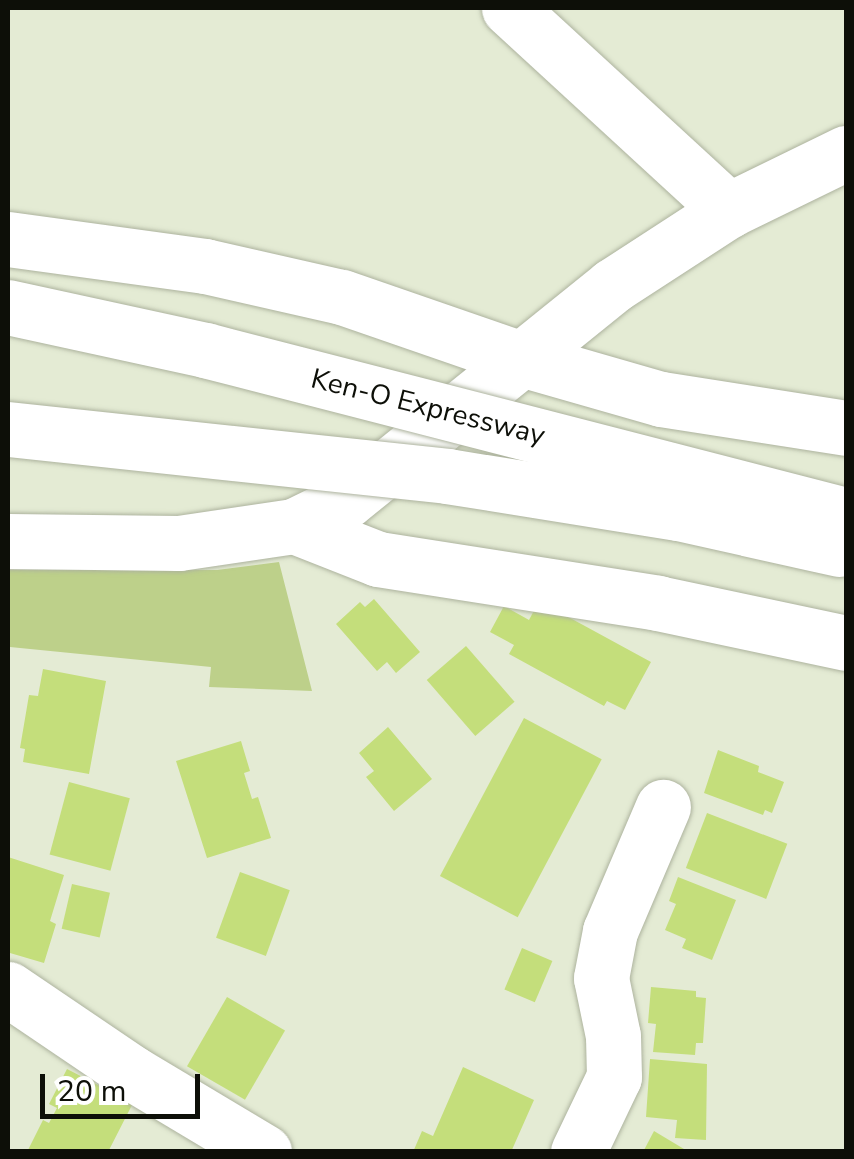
<!DOCTYPE html>
<style>
body{margin:0}
#map{position:relative;width:854px;height:1159px;overflow:hidden;background:#e4ebd4;font-family:"Nunito Sans",sans-serif}
div>[style]{position:absolute}
.green>*{inset:0;background:#bdd08a}
.building>*{inset:0;background:#c4de7b;transform-origin:0 0}
.roads{filter:drop-shadow(0 0 2px #adb39e) drop-shadow(0 0 2px #adb39e)}
.minor>*{height:55px;margin:-27.5px;padding:0 27.5px;transform-origin:27.5px;border-radius:27.5px;background:#fff}
.bridges{filter:drop-shadow(0 0 2px #adb39e) drop-shadow(0 0 2px #adb39e)}
.highway-bridge>*{height:55px;margin:-27.5px;padding:0 27.5px;transform-origin:27.5px;border-radius:27.5px;background:#fff}
span{translate:-50% -50%;white-space:nowrap;text-align:center;line-height:1.15;-webkit-text-stroke:10px #fff;paint-order:stroke}
.street-label{font-size:28px;color:#0d0f08}
.frame{position:absolute;inset:0;border:10px solid #0d0f08;pointer-events:none}
.scale{position:absolute;left:40px;top:1074px;width:160px;height:45px;box-sizing:border-box;border:5px solid #0d0f08;border-top:0;padding-left:12px;font-size:30px;line-height:35px;white-space:nowrap;color:#0d0f08;-webkit-text-stroke:8px #fff;paint-order:stroke}
</style>
<div id="map">
<div class="green">
<div style="clip-path:polygon(279px 562px,312px 691px,209px 687px,211px 667px,10px 647px,9px 570px,217px 570px)"></div>
</div>
<div class="building">
<div style="clip-path:polygon(374px 599px,420px 652px,396px 673px,387px 662px,377px 671px,336px 624px,360px 602px,365px 607px)"></div>
<div style="clip-path:polygon(539px 601px,651px 662px,625px 710px,607px 701px,604px 706px,509px 654px,514px 645px,490px 632px,504px 606px,529px 620px)"></div>
<div style="left:466px;top:646px;width:74px;height:52px;rotate:49deg"></div>
<div style="clip-path:polygon(43px 669px,106px 681px,89px 774px,23px 762px,25px 749px,20px 748px,29px 695px,38px 696px)"></div>
<div style="left:524px;top:718px;width:88px;height:179px;rotate:28deg"></div>
<div style="clip-path:polygon(388px 727px,432px 779px,394px 811px,366px 777px,374px 771px,359px 753px)"></div>
<div style="clip-path:polygon(241px 741px,250px 771px,244px 773px,252px 799px,258px 797px,271px 838px,207px 858px,176px 761px)"></div>
<div style="clip-path:polygon(718px 750px,759px 766px,758px 772px,784px 782px,772px 813px,765px 810px,763px 815px,704px 793px)"></div>
<div style="left:69px;top:782px;width:63px;height:75px;rotate:15deg"></div>
<div style="left:707px;top:813px;width:86px;height:59px;rotate:21deg"></div>
<div style="clip-path:polygon(8px 857px,64px 875px,50px 921px,56px 924px,44px 963px,10px 953px)"></div>
<div style="left:240px;top:872px;width:53px;height:70px;rotate:20deg"></div>
<div style="clip-path:polygon(678px 877px,736px 900px,712px 960px,682px 948px,686px 939px,665px 930px,676px 904px,669px 901px)"></div>
<div style="left:72px;top:884px;width:39px;height:46px;rotate:13deg"></div>
<div style="left:522px;top:948px;width:33px;height:45px;rotate:23deg"></div>
<div style="clip-path:polygon(651px 987px,696px 991px,696px 997px,706px 998px,703px 1043px,696px 1043px,695px 1055px,653px 1052px,656px 1024px,648px 1023px)"></div>
<div style="left:227px;top:997px;width:67px;height:80px;rotate:30deg"></div>
<div style="clip-path:polygon(650px 1059px,707px 1064px,706px 1140px,675px 1138px,677px 1120px,646px 1117px)"></div>
<div style="clip-path:polygon(463px 1067px,534px 1100px,511px 1152px,413px 1152px,422px 1131px,433px 1136px)"></div>
<div style="clip-path:polygon(67px 1069px,133px 1103px,108px 1152px,27px 1152px,43px 1120px,49px 1123px,57px 1108px,49px 1104px)"></div>
<div style="clip-path:polygon(654px 1131px,689px 1152px,643px 1152px)"></div>
</div>
<div class="roads">
<div class="minor">
<div style="left:509px;top:8px;width:299px;rotate:42.6deg"></div>
<div style="left:8px;top:239px;width:199px;rotate:7.8deg"></div>
<div style="left:205px;top:266px;width:140px;rotate:12.8deg"></div>
<div style="left:342px;top:297px;width:186px;rotate:19.1deg"></div>
<div style="left:518px;top:358px;width:149px;rotate:16deg"></div>
<div style="left:661px;top:399px;width:187px;rotate:8.9deg"></div>
<div style="left:294px;top:526px;width:90px;rotate:21.4deg"></div>
<div style="left:378px;top:559px;width:283px;rotate:8.9deg"></div>
<div style="left:658px;top:603px;width:192px;rotate:12deg"></div>
<div style="left:8px;top:541px;width:171px;rotate:0.7deg"></div>
<div style="left:179px;top:543px;width:116px;rotate:-8.4deg"></div>
<div style="left:294px;top:526px;width:59px;rotate:-26.1deg"></div>
<div style="left:347px;top:500px;width:341px;rotate:-38.9deg"></div>
<div style="left:612px;top:286px;width:140px;rotate:-33deg"></div>
<div style="left:729px;top:210px;width:130px;rotate:-26deg"></div>
<div style="left:8px;top:989px;width:150px;rotate:34.1deg"></div>
<div style="left:132px;top:1073px;width:154px;rotate:30.9deg"></div>
<div style="left:578px;top:1152px;width:83px;rotate:-64.4deg"></div>
<div style="left:614px;top:1077px;width:41px;rotate:-91.4deg"></div>
<div style="left:613px;top:1036px;width:59px;rotate:-101.7deg"></div>
<div style="left:601px;top:978px;width:48px;rotate:-79.2deg"></div>
<div style="left:610px;top:931px;width:135px;rotate:-66.9deg"></div>
</div>
</div>
<div class="bridges">
<div class="highway-bridge">
<div style="left:8px;top:307px;width:202px;rotate:12.3deg"></div>
<div style="left:205px;top:350px;width:662px;rotate:14.44deg"></div>
<div style="left:8px;top:429px;width:442px;rotate:6.1deg"></div>
<div style="left:447px;top:476px;width:234px;rotate:9.1deg"></div>
<div style="left:678px;top:513px;width:165px;rotate:12.6deg"></div>
</div>
</div>
<div class="street-label">
<span style="left:428px;top:407px;rotate:14deg">Ken-O Expressway</span>
</div>
<div class="frame"></div>
<div class="scale">20 m</div>
</div>
